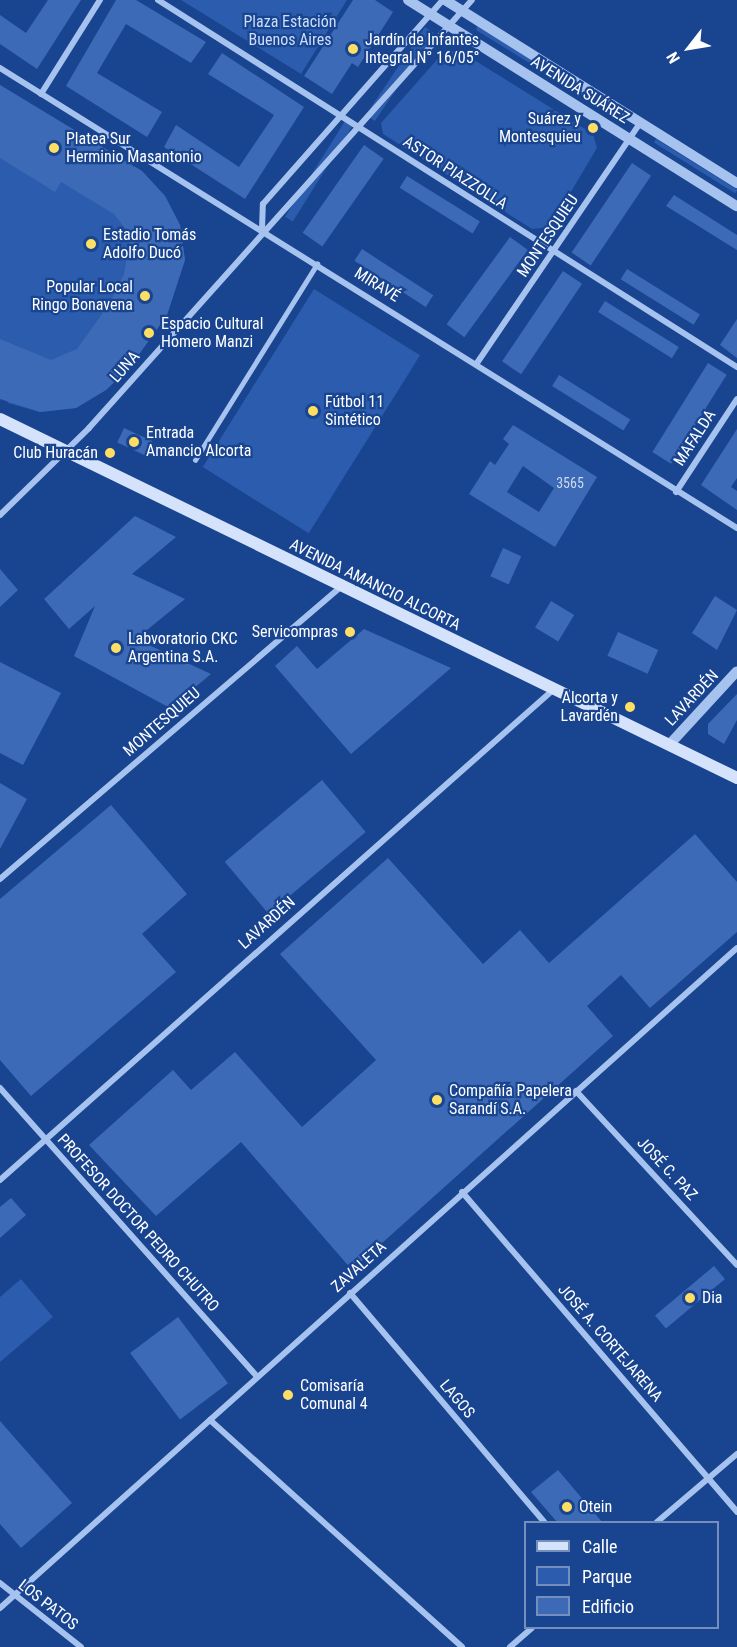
<!DOCTYPE html>
<meta charset="utf-8">
<style>
body{margin:0}
#map{position:relative;width:737px;height:1647px;overflow:hidden;background:#184490;font-family:"Roboto Condensed",sans-serif}
div>[style]{position:absolute}
.green>*{inset:0;background:#2b5cae;transform-origin:0 0}
.building>*{inset:0;background:#3d6ab6;transform-origin:0 0}
.service>*{height:4.5px;margin:-2.25px;padding:0 2.25px;transform-origin:2.25px;border-radius:2.25px;background:#a6c2ef}
.minor>*{height:6px;margin:-3px;padding:0 3px;transform-origin:3px;border-radius:3px;background:#a6c2ef}
.tertiary>*{height:10px;margin:-5px;padding:0 5px;transform-origin:5px;border-radius:5px;background:#a6c2ef}
.secondary>*{height:12px;margin:-6px;padding:0 6px;transform-origin:6px;border-radius:6px;background:#d4e2fb}
.dots>*{width:16px;height:16px;translate:-50% -50%;box-sizing:border-box;border:3px solid #184490;border-radius:50%}
span{translate:-50% -50%;white-space:nowrap;text-align:center;line-height:1.15;-webkit-text-stroke:4.5px #184490;paint-order:stroke}
.number-label{font-size:14px;color:#cedaed}
.number-label span{-webkit-text-stroke-width:0}
.park-label{font-size:16px;color:#ccdefb}
.poi-label{font-size:16px;color:#fff}
.left{translate:0 -50%;text-align:left}
.right{translate:-100% -50%;text-align:right}
.street-label{font-size:16px;color:#fff}
.legend{position:absolute;left:524px;top:1521px;width:195px;height:108px;box-sizing:border-box;background:#184490;border:2px solid #748fbc;margin:0;padding:8px 10px;list-style:none;font-size:18px;color:#fff}
.legend li{display:flex;align-items:center;gap:12px;height:30px}
.legend b{width:30px;border:2px solid #748fbc}
.north{position:absolute;left:659px;top:18px;width:60px;height:60px;-webkit-text-stroke:4px #184490;paint-order:stroke;rotate:239deg;font-size:16px;font-weight:700;line-height:24px;text-align:center;color:#fff}
.north::after{content:'';display:block;margin:auto;width:21px;height:27px;background:#fff;clip-path:polygon(50% 0,100% 100%,50% 72%,0 100%)}
</style>
<div id="map">
<div class="green">
<div style="clip-path:polygon(181px 0,347px 0,301px 74px)"></div>
<div style="clip-path:polygon(477px 26px,612px 110px,612px 114px,476px 30px)"></div>
<div style="left:425px;top:27px;width:11px;height:106px;rotate:34deg"></div>
<div style="clip-path:polygon(458px 50px,593px 134px,597px 148px,550px 227px,532px 229px,383px 134px,381px 123px,442px 54px)"></div>
<div style="clip-path:polygon(0 85px,142px 171px,165px 196px,180px 225px,185px 260px,167px 315px,130px 367px,106px 390px,76px 408px,40px 412px,8px 403px,5px 395px,0 399px)"></div>
<div style="left:345px;top:121px;width:9px;height:113px;rotate:32deg"></div>
<div style="left:656px;top:139px;width:96px;height:4px;rotate:32deg"></div>
<div style="left:314px;top:289px;width:125px;height:210px;rotate:32deg"></div>
<div style="clip-path:polygon(21px 1279px,53px 1317px,0 1362px,0 1297px)"></div>
</div>
<div class="building">
<div style="clip-path:polygon(48px 0,81px 0,37px 69px,0 44px,0 15px,26px 33px)"></div>
<div style="clip-path:polygon(116px 0,136px 0,206px 42px,191px 63px,126px 24px,97px 73px,162px 112px,147px 137px,66px 86px)"></div>
<div style="clip-path:polygon(353px 0,375px 0,393px 12px,358px 67px,352px 63px,332px 94px,304px 76px)"></div>
<div style="clip-path:polygon(222px 53px,304px 107px,245px 199px,164px 147px,176px 125px,239px 167px,274px 115px,208px 74px)"></div>
<div style="clip-path:polygon(0 85px,142px 171px,165px 196px,180px 225px,185px 260px,167px 315px,130px 367px,106px 390px,76px 408px,40px 412px,0 399px,0 339px,51px 360px,77px 349px,110px 303px,124px 274px,131px 236px,114px 214px,61px 182px,55px 192px,0 158px)"></div>
<div style="left:364px;top:145px;width:24px;height:107px;rotate:35deg"></div>
<div style="left:632px;top:163px;width:23px;height:108px;rotate:34deg"></div>
<div style="left:407px;top:176px;width:86px;height:14px;rotate:32deg"></div>
<div style="clip-path:polygon(674px 195px,737px 235px,737px 250px,666px 206px)"></div>
<div style="left:510px;top:237px;width:22px;height:108px;rotate:36deg"></div>
<div style="left:362px;top:249px;width:85px;height:14px;rotate:33deg"></div>
<div style="left:627px;top:269px;width:86px;height:12px;rotate:32deg"></div>
<div style="left:563px;top:271px;width:23px;height:109px;rotate:34deg"></div>
<div style="left:605px;top:301px;width:87px;height:13px;rotate:32deg"></div>
<div style="clip-path:polygon(737px 319px,737px 358px,720px 345px)"></div>
<div style="left:708px;top:363px;width:22px;height:105px;rotate:32deg"></div>
<div style="left:559px;top:375px;width:84px;height:13px;rotate:32deg"></div>
<div style="clip-path:polygon(evenodd,513px 425px,597px 477px,555px 547px,469px 494px,490px 461px,495px 465px,509px 444px,503px 439px,513px 425px,523px 466px,554px 488px,539px 512px,507px 492px,523px 466px)"></div>
<div style="left:124px;top:428px;width:31px;height:16px;rotate:25deg"></div>
<div style="clip-path:polygon(737px 429px,737px 478px,731px 487px,737px 491px,737px 510px,701px 485px)"></div>
<div style="clip-path:polygon(135px 516px,176px 537px,132px 574px,185px 599px,136px 639px,211px 674px,170px 708px,74px 656px,95px 606px,69px 629px,44px 599px)"></div>
<div style="left:503px;top:548px;width:20px;height:31px;rotate:24deg"></div>
<div style="clip-path:polygon(0 569px,18px 590px,0 607px)"></div>
<div style="clip-path:polygon(715px 596px,737px 610px,717px 650px,692px 633px)"></div>
<div style="left:551px;top:601px;width:27px;height:31px;rotate:31deg"></div>
<div style="clip-path:polygon(364px 629px,451px 668px,351px 754px,275px 666px,297px 646px,317px 669px)"></div>
<div style="left:618px;top:632px;width:44px;height:26px;rotate:24deg"></div>
<div style="clip-path:polygon(0 662px,61px 693px,23px 765px,0 753px)"></div>
<div style="clip-path:polygon(737px 694px,737px 720px,724px 744px,708px 734px,708px 724px)"></div>
<div style="left:322px;top:780px;width:68px;height:127px;rotate:50deg"></div>
<div style="clip-path:polygon(0 783px,27px 799px,0 849px)"></div>
<div style="clip-path:polygon(111px 805px,187px 894px,142px 934px,176px 972px,31px 1096px,0 1060px,0 899px)"></div>
<div style="clip-path:polygon(695px 834px,737px 882px,737px 932px,650px 1008px,621px 975px,587px 1006px,613px 1036px,352px 1270px,241px 1142px,156px 1216px,89px 1145px,173px 1070px,191px 1090px,235px 1052px,302px 1127px,376px 1060px,280px 954px,388px 858px,483px 964px,520px 930px,549px 963px)"></div>
<div style="clip-path:polygon(11px 1198px,26px 1215px,0 1238px,0 1207px)"></div>
<div style="left:714px;top:1266px;width:17px;height:77px;rotate:50deg"></div>
<div style="left:178px;top:1317px;width:83px;height:60px;rotate:53deg"></div>
<div style="clip-path:polygon(0 1421px,72px 1503px,21px 1548px,0 1524px)"></div>
<div style="clip-path:polygon(558px 1470px,602px 1522px,557px 1522px,531px 1492px)"></div>
</div>
<div class="service">
<div style="left:195px;top:460px;width:231px;rotate:-58.1deg"></div>
</div>
<div class="minor">
<div style="left:158px;top:0;width:686px;rotate:32.37deg"></div>
<div style="left:0;top:68px;width:869px;rotate:31.97deg"></div>
<div style="left:41px;top:94px;width:111px;rotate:-57.9deg"></div>
<div style="left:262px;top:229px;width:25px;rotate:-88deg"></div>
<div style="left:263px;top:204px;width:272px;rotate:-48.6deg"></div>
<div style="left:477px;top:363px;width:290px;rotate:-55.8deg"></div>
<div style="left:676px;top:492px;width:111px;rotate:-56.7deg"></div>
<div style="left:0;top:515px;width:124px;rotate:-44.3deg"></div>
<div style="left:89px;top:428px;width:574px;rotate:-48.18deg"></div>
<div style="left:0;top:879px;width:449px;rotate:-40.6deg"></div>
<div style="left:0;top:1088px;width:386px;rotate:48.3deg"></div>
<div style="left:576px;top:1091px;width:237px;rotate:47.2deg"></div>
<div style="left:0;top:1180px;width:740px;rotate:-41.55deg"></div>
<div style="left:462px;top:1192px;width:422px;rotate:49.3deg"></div>
<div style="left:350px;top:1293px;width:300px;rotate:49.7deg"></div>
<div style="left:210px;top:1420px;width:339px;rotate:42deg"></div>
<div style="left:657px;top:1522px;width:105px;rotate:-40.4deg"></div>
<div style="left:0;top:1583px;width:103px;rotate:38.3deg"></div>
<div style="left:0;top:1608px;width:989px;rotate:-41.85deg"></div>
<div style="left:510px;top:1647px;width:29px;rotate:-41deg"></div>
</div>
<div class="tertiary">
<div style="left:408px;top:0;width:388px;rotate:32.1deg"></div>
<div style="left:445px;top:0;width:345px;rotate:32.1deg"></div>
<div style="left:669px;top:745px;width:100px;rotate:-47.4deg"></div>
</div>
<div class="secondary">
<div style="left:0;top:419px;width:820px;rotate:25.97deg"></div>
</div>
<div class="dots">
<div style="left:353px;top:49px;background:#ffde64"></div>
<div style="left:593px;top:128px;background:#ffde64"></div>
<div style="left:54px;top:148px;background:#ffde64"></div>
<div style="left:91px;top:244px;background:#ffde64"></div>
<div style="left:145px;top:296px;background:#ffde64"></div>
<div style="left:149px;top:333px;background:#ffde64"></div>
<div style="left:313px;top:411px;background:#ffde64"></div>
<div style="left:134px;top:442px;background:#ffde64"></div>
<div style="left:110px;top:453px;background:#ffde64"></div>
<div style="left:350px;top:632px;background:#ffde64"></div>
<div style="left:116px;top:648px;background:#ffde64"></div>
<div style="left:630px;top:707px;background:#ffde64"></div>
<div style="left:437px;top:1100px;background:#ffde64"></div>
<div style="left:690px;top:1298px;background:#ffde64"></div>
<div style="left:288px;top:1395px;background:#ffde64"></div>
<div style="left:567px;top:1507px;background:#ffde64"></div>
</div>
<div class="number-label">
<span style="left:570px;top:483px">3565</span>
</div>
<div class="park-label">
<span style="left:290px;top:31px">Plaza Estación<br>Buenos Aires</span>
</div>
<div class="poi-label">
<span class="left" style="left:365px;top:49px">Jardín de Infantes<br>Integral N° 16/05°</span>
<span class="right" style="left:581px;top:128px">Suárez y<br>Montesquieu</span>
<span class="left" style="left:66px;top:148px">Platea Sur<br>Herminio Masantonio</span>
<span class="left" style="left:103px;top:244px">Estadio Tomás<br>Adolfo Ducó</span>
<span class="right" style="left:133px;top:296px">Popular Local<br>Ringo Bonavena</span>
<span class="left" style="left:161px;top:333px">Espacio Cultural<br>Homero Manzi</span>
<span class="left" style="left:325px;top:411px">Fútbol 11<br>Sintético</span>
<span class="left" style="left:146px;top:442px">Entrada<br>Amancio Alcorta</span>
<span class="right" style="left:98px;top:453px">Club Huracán</span>
<span class="right" style="left:338px;top:632px">Servicompras</span>
<span class="left" style="left:128px;top:648px">Labvoratorio CKC<br>Argentina S.A.</span>
<span class="right" style="left:618px;top:707px">Alcorta y<br>Lavardén</span>
<span class="left" style="left:449px;top:1100px">Compañía Papelera<br>Sarandí S.A.</span>
<span class="left" style="left:702px;top:1298px">Dia</span>
<span class="left" style="left:300px;top:1395px">Comisaría<br>Comunal 4</span>
<span class="left" style="left:579px;top:1507px">Otein</span>
</div>
<div class="street-label">
<span style="left:580px;top:90px;rotate:32deg">AVENIDA SUÁREZ</span>
<span style="left:455px;top:173px;rotate:33deg">ASTOR PIAZZOLLA</span>
<span style="left:548px;top:236px;rotate:-56deg">MONTESQUIEU</span>
<span style="left:377px;top:285px;rotate:32deg">MIRAVÉ</span>
<span style="left:125px;top:367px;rotate:-49deg">LUNA</span>
<span style="left:695px;top:438px;rotate:-57deg">MAFALDA</span>
<span style="left:375px;top:585px;rotate:26deg">AVENIDA AMANCIO ALCORTA</span>
<span style="left:692px;top:698px;rotate:-47deg">LAVARDÉN</span>
<span style="left:162px;top:722px;rotate:-41deg">MONTESQUIEU</span>
<span style="left:267px;top:923px;rotate:-42deg">LAVARDÉN</span>
<span style="left:667px;top:1169px;rotate:47deg">JOSÉ C. PAZ</span>
<span style="left:138px;top:1223px;rotate:48deg">PROFESOR DOCTOR PEDRO CHUTRO</span>
<span style="left:359px;top:1267px;rotate:-42deg">ZAVALETA</span>
<span style="left:610px;top:1343px;rotate:49deg">JOSÉ A. CORTEJARENA</span>
<span style="left:457px;top:1399px;rotate:50deg">LAGOS</span>
<span style="left:48px;top:1605px;rotate:38deg">LOS PATOS</span>
</div>
<ul class="legend">
<li><b style="height:8px;background:#d4e2fb"></b>Calle</li>
<li><b style="height:16px;background:#2b5cae"></b>Parque</li>
<li><b style="height:16px;background:#3d6ab6"></b>Edificio</li>
</ul>
<div class="north">N</div>
</div>
